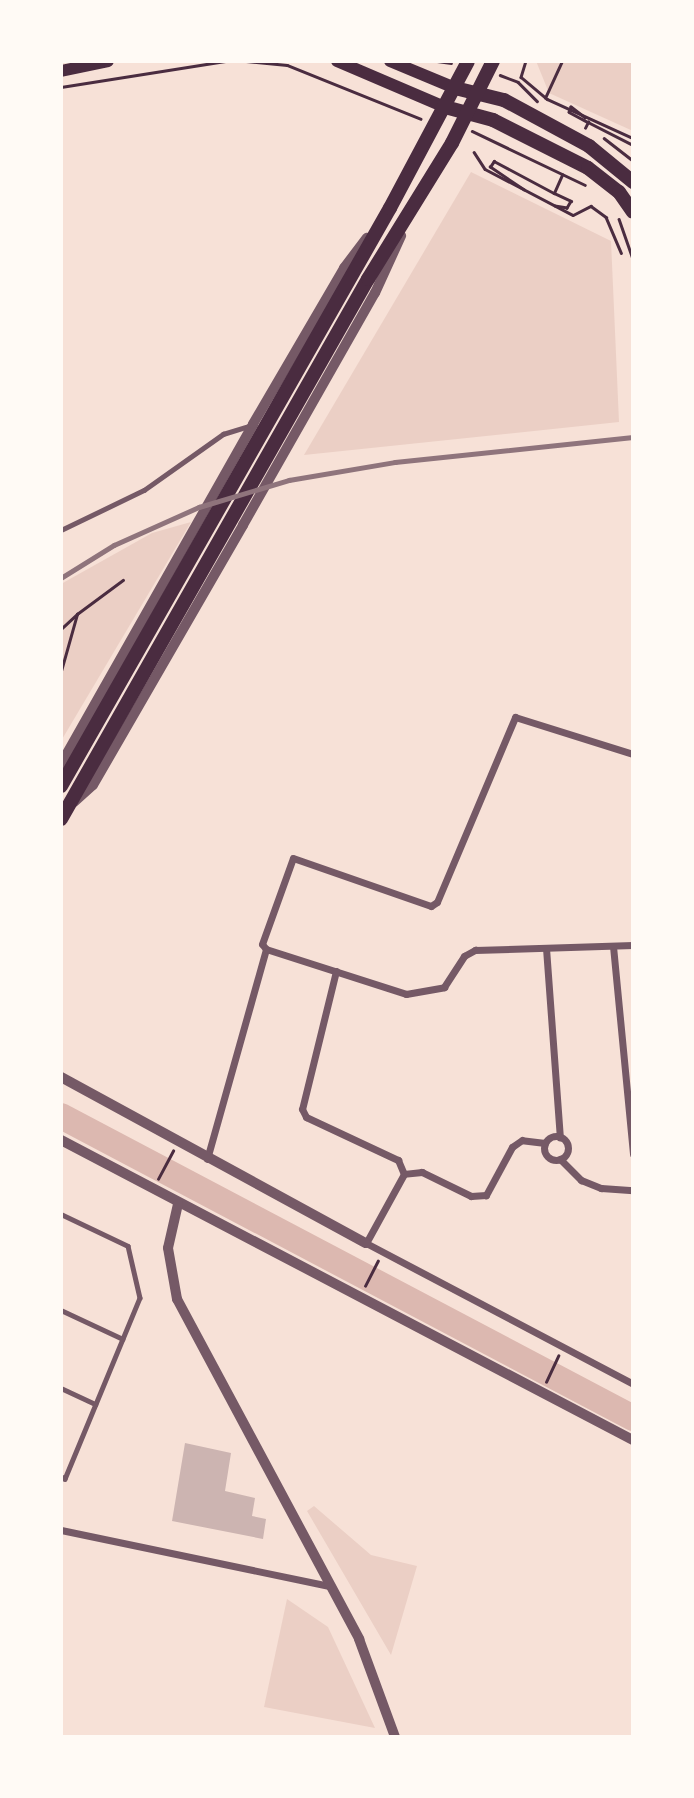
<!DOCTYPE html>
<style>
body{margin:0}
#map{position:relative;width:694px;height:1798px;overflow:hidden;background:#f7e1d7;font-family:"Exo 2",sans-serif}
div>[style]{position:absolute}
.green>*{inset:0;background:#ebcfc5}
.river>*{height:26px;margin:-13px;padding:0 13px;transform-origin:13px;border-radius:13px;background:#dcb8b0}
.building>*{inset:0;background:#ccb4b1}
.path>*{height:2.5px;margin:-1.25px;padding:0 1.25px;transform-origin:1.25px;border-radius:1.25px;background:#4a2c40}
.service>*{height:4.5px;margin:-2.25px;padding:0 2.25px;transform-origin:2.25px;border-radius:2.25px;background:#755966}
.minor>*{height:7px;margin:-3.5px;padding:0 3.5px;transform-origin:3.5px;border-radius:3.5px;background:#755966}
.minor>.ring{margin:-3.5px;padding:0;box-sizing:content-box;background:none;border:7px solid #755966;border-radius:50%}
.tertiary>*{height:10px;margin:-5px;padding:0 5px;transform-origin:5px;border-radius:5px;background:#755966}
.secondary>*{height:12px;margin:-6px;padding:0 6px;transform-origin:6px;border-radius:6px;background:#4a2c40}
.primary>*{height:14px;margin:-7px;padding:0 7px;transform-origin:7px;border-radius:7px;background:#4a2c40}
.rail>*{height:4.5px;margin:-2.25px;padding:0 2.25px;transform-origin:2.25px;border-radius:2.25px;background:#8f747c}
span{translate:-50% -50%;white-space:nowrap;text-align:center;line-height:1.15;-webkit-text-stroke:7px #fffaf5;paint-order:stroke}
.frame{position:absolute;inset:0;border:63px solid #fffaf5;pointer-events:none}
</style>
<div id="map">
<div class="green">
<div style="clip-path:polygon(536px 61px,633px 61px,633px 131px,549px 93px)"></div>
<div style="clip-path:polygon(471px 172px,611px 241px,619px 422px,304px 455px)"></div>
<div style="clip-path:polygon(191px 522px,61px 741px,61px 584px,152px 533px)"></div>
<div style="clip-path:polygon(314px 1506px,371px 1555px,417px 1566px,391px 1655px,307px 1511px)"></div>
<div style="clip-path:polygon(287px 1599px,328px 1627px,375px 1728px,264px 1707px)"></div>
</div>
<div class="river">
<div style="left:61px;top:1116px;width:647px;rotate:27.83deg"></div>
</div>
<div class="building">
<div style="clip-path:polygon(185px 1443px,231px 1453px,225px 1491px,255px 1498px,252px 1516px,266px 1519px,263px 1539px,172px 1521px)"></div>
</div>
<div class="path">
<div style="left:246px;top:61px;width:41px;rotate:5.6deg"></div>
<div style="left:287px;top:65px;width:144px;rotate:21.9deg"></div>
<div style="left:437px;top:61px;width:14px;rotate:8deg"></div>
<div style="left:526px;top:61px;width:17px;rotate:107deg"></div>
<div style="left:521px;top:77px;width:34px;rotate:40deg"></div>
<div style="left:547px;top:99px;width:94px;rotate:24.4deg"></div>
<div style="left:500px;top:75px;width:19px;rotate:21deg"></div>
<div style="left:518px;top:82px;width:27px;rotate:45deg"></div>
<div style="left:61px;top:87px;width:166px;rotate:-9deg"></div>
<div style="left:545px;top:98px;width:41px;rotate:-65.3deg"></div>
<div style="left:585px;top:118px;width:18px;rotate:-142deg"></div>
<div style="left:571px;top:107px;width:5px;rotate:112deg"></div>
<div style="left:569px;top:112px;width:21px;rotate:28deg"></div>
<div style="left:585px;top:128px;width:7px;rotate:-63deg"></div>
<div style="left:588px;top:122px;width:51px;rotate:27.1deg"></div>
<div style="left:472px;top:131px;width:125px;rotate:25.5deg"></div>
<div style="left:604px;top:138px;width:37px;rotate:38deg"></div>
<div style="left:474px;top:152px;width:20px;rotate:57deg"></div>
<div style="left:485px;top:169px;width:99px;rotate:27.6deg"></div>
<div style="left:573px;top:215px;width:20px;rotate:-27deg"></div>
<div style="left:591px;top:206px;width:19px;rotate:36deg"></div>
<div style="left:606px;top:217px;width:39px;rotate:67deg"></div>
<div style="left:524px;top:190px;width:41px;rotate:-145.9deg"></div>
<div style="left:490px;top:167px;width:7px;rotate:-56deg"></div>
<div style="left:494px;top:161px;width:68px;rotate:28.1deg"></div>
<div style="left:554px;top:193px;width:20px;rotate:-66deg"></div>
<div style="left:554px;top:193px;width:19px;rotate:25deg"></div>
<div style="left:571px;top:201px;width:8px;rotate:120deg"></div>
<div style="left:567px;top:208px;width:12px;rotate:-171deg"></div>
<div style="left:619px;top:219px;width:42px;rotate:70.7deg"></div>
<div style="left:61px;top:629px;width:22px;rotate:-43deg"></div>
<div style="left:61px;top:671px;width:59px;rotate:-74.3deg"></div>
<div style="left:77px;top:614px;width:57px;rotate:-36.5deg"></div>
<div style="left:158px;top:1179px;width:32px;rotate:-62deg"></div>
<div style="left:365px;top:1286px;width:28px;rotate:-63deg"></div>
<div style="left:546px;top:1382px;width:29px;rotate:-65deg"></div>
</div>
<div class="service">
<div style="left:61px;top:530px;width:92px;rotate:-25.7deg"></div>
<div style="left:144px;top:490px;width:97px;rotate:-35.3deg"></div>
<div style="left:223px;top:434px;width:27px;rotate:-17deg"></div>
<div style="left:61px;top:1214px;width:74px;rotate:25.5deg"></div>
<div style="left:128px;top:1246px;width:53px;rotate:77deg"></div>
<div style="left:140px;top:1298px;width:196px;rotate:112.5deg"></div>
<div style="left:65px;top:1479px;width:4px;rotate:-153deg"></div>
<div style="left:61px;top:1310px;width:68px;rotate:25.1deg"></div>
<div style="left:61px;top:1388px;width:38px;rotate:25deg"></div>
</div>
<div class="minor">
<div style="left:613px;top:946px;width:209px;rotate:84.5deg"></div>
<div style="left:546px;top:948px;width:190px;rotate:85.8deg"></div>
<div style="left:266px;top:949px;width:147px;rotate:17.8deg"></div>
<div style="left:406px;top:994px;width:39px;rotate:-10deg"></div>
<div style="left:444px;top:987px;width:37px;rotate:-57deg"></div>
<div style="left:464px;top:956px;width:13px;rotate:-29deg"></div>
<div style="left:475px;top:950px;width:158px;rotate:-1.8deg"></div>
<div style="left:336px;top:971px;width:142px;rotate:103.8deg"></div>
<div style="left:302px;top:1109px;width:9px;rotate:63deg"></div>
<div style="left:306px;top:1117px;width:102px;rotate:25.1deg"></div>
<div style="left:398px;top:1160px;width:15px;rotate:67deg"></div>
<div class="ring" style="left:544px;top:1136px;width:17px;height:17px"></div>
<div style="left:545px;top:1143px;width:23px;rotate:-173deg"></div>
<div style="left:522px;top:1140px;width:12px;rotate:145deg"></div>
<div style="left:512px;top:1147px;width:55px;rotate:118.4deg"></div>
<div style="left:486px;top:1195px;width:15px;rotate:176deg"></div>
<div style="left:471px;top:1196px;width:55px;rotate:-153.9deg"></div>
<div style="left:422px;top:1172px;width:18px;rotate:174deg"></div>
<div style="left:404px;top:1174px;width:79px;rotate:118.8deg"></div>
<div style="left:366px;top:1243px;width:302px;rotate:27.8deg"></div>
<div style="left:207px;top:1159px;width:218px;rotate:-74.3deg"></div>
<div style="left:266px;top:949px;width:6px;rotate:-129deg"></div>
<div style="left:262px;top:944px;width:91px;rotate:-70.2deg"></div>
<div style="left:293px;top:858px;width:146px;rotate:19.2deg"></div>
<div style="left:431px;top:906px;width:7px;rotate:-34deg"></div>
<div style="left:437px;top:902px;width:201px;rotate:-67.1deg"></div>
<div style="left:515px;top:717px;width:124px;rotate:17.4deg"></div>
<div style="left:560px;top:1159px;width:30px;rotate:45deg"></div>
<div style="left:581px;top:1180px;width:22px;rotate:22deg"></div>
<div style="left:601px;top:1188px;width:32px;rotate:4deg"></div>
<div style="left:61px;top:1530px;width:274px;rotate:11.8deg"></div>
</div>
<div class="tertiary">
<div style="left:61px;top:764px;width:390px;rotate:-60.5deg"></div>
<div style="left:253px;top:424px;width:181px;rotate:-59.7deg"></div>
<div style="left:344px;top:268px;width:38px;rotate:-53deg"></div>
<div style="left:74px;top:802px;width:25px;rotate:-42deg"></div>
<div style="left:93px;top:785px;width:300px;rotate:-60deg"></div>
<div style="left:243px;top:525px;width:267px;rotate:-60.4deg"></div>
<div style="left:375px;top:293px;width:63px;rotate:-65.5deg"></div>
<div style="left:61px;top:1077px;width:347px;rotate:28.6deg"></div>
<div style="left:61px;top:1140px;width:646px;rotate:27.68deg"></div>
<div style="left:178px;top:1204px;width:45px;rotate:102.8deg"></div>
<div style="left:168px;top:1248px;width:52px;rotate:80deg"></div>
<div style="left:177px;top:1299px;width:386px;rotate:61.8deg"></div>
<div style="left:359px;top:1639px;width:104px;rotate:69.8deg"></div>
</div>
<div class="secondary">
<div style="left:337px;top:61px;width:117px;rotate:23.1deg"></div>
<div style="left:390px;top:61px;width:70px;rotate:22.6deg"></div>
<div style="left:61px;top:71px;width:48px;rotate:-12deg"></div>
</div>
<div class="primary">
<div style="left:455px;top:88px;width:50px;rotate:13.8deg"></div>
<div style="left:504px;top:100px;width:97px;rotate:28.4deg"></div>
<div style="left:589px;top:146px;width:57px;rotate:39.3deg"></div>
<div style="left:445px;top:107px;width:50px;rotate:15.2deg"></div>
<div style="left:493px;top:120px;width:106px;rotate:26.8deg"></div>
<div style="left:588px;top:168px;width:39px;rotate:38deg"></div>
<div style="left:619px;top:192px;width:24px;rotate:55deg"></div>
<div style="left:61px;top:786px;width:665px;rotate:-60.35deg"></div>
<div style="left:390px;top:208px;width:166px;rotate:-62deg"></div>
<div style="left:61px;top:819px;width:621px;rotate:-60.38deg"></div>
<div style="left:368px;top:279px;width:160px;rotate:-58.3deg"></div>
<div style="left:452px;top:143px;width:92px;rotate:-63.4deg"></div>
</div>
<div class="rail">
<div style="left:61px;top:578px;width:62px;rotate:-31.9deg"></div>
<div style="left:114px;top:545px;width:93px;rotate:-24.1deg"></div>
<div style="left:199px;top:507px;width:94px;rotate:-16.7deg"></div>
<div style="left:289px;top:480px;width:108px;rotate:-9.6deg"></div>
<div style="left:395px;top:462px;width:239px;rotate:-6deg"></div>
</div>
<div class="frame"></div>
</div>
